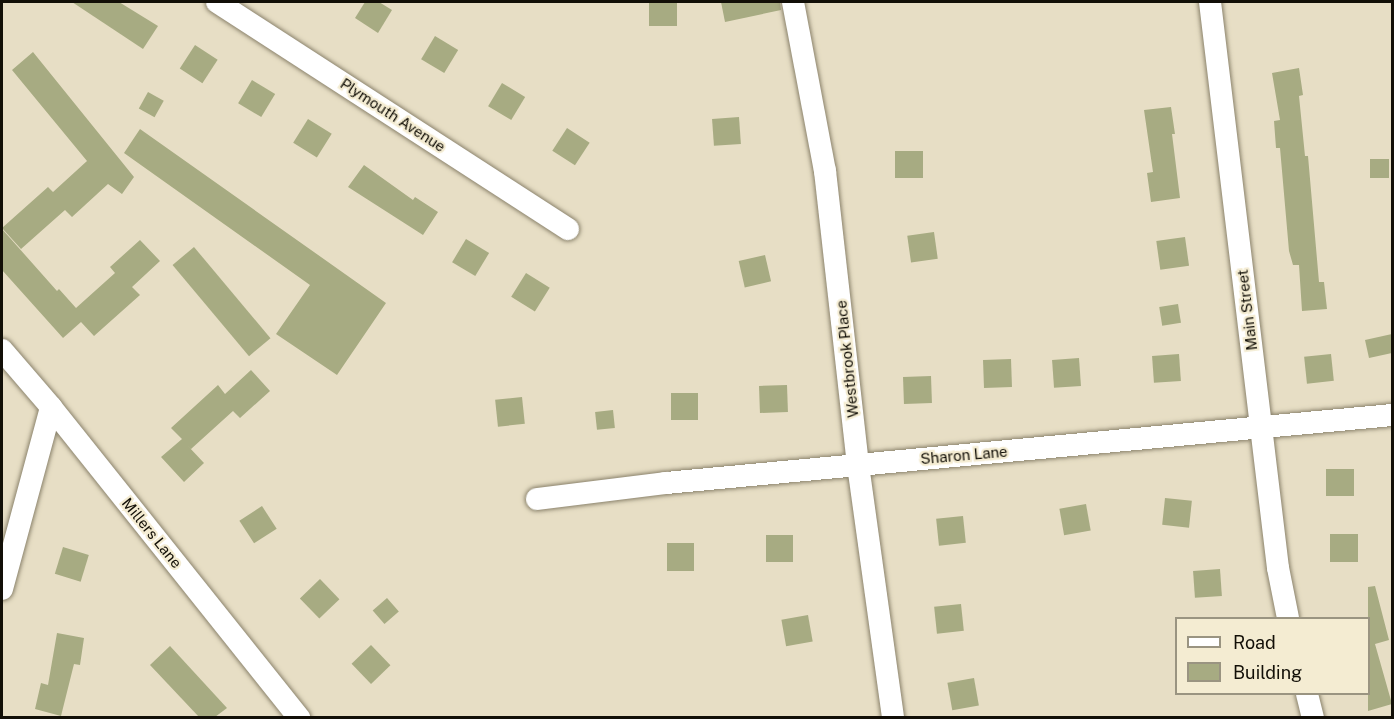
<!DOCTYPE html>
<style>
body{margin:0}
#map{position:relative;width:1394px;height:719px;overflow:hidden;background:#e7dec5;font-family:"Public Sans",sans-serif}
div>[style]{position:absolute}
.building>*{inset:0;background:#a7ab82;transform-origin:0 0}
.roads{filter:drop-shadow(0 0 2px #8b836c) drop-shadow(0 0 2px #8b836c)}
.minor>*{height:22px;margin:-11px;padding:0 11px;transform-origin:11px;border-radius:11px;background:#fff}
span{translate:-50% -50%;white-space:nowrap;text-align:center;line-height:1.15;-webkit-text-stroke:4.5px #f4ecd2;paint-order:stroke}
.street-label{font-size:15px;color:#120f07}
.frame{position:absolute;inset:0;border:3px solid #120f07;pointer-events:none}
.legend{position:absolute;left:1175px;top:617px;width:195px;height:78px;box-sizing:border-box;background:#f4ecd2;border:2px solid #9a9481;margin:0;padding:8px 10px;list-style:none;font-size:18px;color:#120f07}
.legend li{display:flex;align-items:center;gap:12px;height:30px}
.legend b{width:30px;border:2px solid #9a9481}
</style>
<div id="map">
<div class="building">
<div style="clip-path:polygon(72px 2px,119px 2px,158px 26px,143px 49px)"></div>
<div style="clip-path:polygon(365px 2px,379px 2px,392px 10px,378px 33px,355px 18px)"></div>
<div style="left:649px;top:2px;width:28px;height:24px"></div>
<div style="clip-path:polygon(721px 2px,780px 2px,781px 10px,725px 22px)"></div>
<div style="left:435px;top:36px;width:27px;height:27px;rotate:31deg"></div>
<div style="left:195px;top:45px;width:27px;height:28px;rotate:33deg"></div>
<div style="clip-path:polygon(33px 52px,134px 177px,122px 194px,108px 184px,72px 217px,65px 210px,21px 249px,2px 228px,48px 187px,53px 192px,87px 161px,12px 70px)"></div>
<div style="clip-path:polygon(1299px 68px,1303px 95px,1299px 96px,1305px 156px,1308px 156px,1319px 282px,1324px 282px,1327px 309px,1302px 311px,1299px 265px,1293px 265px,1289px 251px,1280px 148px,1276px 148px,1274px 121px,1280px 120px,1272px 73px)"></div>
<div style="left:252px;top:80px;width:27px;height:27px;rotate:31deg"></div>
<div style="left:502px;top:83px;width:27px;height:27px;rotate:31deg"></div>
<div style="left:148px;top:92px;width:18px;height:19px;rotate:29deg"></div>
<div style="clip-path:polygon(1171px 107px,1175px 134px,1172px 134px,1180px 198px,1151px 202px,1147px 173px,1153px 172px,1144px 110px)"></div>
<div style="left:739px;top:117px;width:27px;height:27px;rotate:86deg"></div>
<div style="left:308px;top:119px;width:28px;height:28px;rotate:32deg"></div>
<div style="left:567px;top:128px;width:27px;height:27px;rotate:33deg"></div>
<div style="clip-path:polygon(140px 129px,386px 303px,337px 375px,276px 334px,310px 285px,124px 153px)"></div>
<div style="left:895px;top:151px;width:28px;height:27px"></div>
<div style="left:1370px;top:159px;width:19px;height:19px"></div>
<div style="clip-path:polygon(364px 165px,413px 200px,415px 197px,438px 212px,423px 235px,348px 187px)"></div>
<div style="clip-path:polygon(2px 229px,57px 291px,59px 289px,76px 308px,115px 273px,110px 267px,140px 240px,160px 261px,132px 287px,140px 295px,94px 336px,81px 322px,63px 338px,2px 270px)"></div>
<div style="left:934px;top:232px;width:27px;height:27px;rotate:82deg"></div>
<div style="left:1185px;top:237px;width:29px;height:29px;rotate:82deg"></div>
<div style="left:466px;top:239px;width:27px;height:27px;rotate:31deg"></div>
<div style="left:194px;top:247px;width:119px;height:28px;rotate:50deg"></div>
<div style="left:765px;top:255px;width:27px;height:27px;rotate:77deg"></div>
<div style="left:526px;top:273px;width:28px;height:28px;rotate:32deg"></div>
<div style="left:1178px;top:304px;width:19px;height:19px;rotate:81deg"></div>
<div style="clip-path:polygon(1392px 334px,1392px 353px,1369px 358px,1365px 340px)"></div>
<div style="left:1179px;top:354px;width:27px;height:27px;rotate:86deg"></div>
<div style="left:1331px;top:354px;width:27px;height:27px;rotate:84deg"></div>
<div style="left:1079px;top:358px;width:28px;height:27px;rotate:86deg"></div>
<div style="left:1011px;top:359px;width:28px;height:28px;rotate:88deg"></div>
<div style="clip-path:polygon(251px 370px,270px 391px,240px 418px,233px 411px,191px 449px,188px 446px,204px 463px,184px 482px,161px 457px,182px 439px,171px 428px,218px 385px,225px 394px)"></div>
<div style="left:931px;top:376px;width:27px;height:28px;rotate:88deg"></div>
<div style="left:787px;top:385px;width:27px;height:28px;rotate:88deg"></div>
<div style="left:671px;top:393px;width:27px;height:27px"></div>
<div style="left:522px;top:397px;width:27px;height:27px;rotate:84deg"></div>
<div style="left:613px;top:410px;width:18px;height:18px;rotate:84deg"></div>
<div style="left:1326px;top:469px;width:28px;height:27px"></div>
<div style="left:1165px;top:498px;width:27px;height:27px;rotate:6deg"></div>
<div style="left:1086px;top:504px;width:27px;height:27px;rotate:80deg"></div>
<div style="left:262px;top:506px;width:27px;height:27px;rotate:57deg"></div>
<div style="left:963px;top:516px;width:27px;height:27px;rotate:84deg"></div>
<div style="left:1330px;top:534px;width:28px;height:28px"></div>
<div style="left:766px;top:535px;width:27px;height:27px"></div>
<div style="left:667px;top:543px;width:27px;height:28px"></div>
<div style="left:63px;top:547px;width:27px;height:28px;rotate:17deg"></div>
<div style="left:1220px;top:569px;width:27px;height:27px;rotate:86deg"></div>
<div style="left:320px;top:579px;width:28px;height:28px;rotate:46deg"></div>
<div style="clip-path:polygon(1375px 586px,1389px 640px,1375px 644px,1392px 704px,1368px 711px,1368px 587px)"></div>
<div style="left:387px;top:598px;width:18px;height:19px;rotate:49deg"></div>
<div style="left:961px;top:604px;width:27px;height:27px;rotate:84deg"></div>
<div style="left:808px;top:615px;width:27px;height:27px;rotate:80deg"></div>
<div style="clip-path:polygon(57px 633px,84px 638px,80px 665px,74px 664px,61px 716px,35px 709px,41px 683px,48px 685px)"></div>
<div style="left:371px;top:645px;width:28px;height:27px;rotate:46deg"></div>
<div style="clip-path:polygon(170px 646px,227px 708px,215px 717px,199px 717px,150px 665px)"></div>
<div style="left:974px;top:678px;width:28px;height:27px;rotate:80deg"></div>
</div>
<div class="roads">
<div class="minor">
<div style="left:217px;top:2px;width:418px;rotate:32.9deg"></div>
<div style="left:793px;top:2px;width:172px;rotate:79.3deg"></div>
<div style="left:825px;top:171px;width:296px;rotate:83.6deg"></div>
<div style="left:858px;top:465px;width:255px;rotate:82.1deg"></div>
<div style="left:1210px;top:2px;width:570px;rotate:83.15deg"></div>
<div style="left:1278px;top:568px;width:51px;rotate:78.7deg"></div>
<div style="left:2px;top:350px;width:75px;rotate:49.3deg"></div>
<div style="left:51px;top:407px;width:398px;rotate:51.4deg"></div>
<div style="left:537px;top:499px;width:130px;rotate:-7.1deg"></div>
<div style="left:666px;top:483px;width:729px;rotate:-5.35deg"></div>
<div style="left:2px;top:589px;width:188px;rotate:-74.9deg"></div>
<div style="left:1307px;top:694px;width:25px;rotate:76deg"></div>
</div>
</div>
<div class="street-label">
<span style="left:393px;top:115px;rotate:33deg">Plymouth Avenue</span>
<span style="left:1247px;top:310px;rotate:-97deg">Main Street</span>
<span style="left:847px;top:359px;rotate:-96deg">Westbrook Place</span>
<span style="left:964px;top:455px;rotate:-5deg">Sharon Lane</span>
<span style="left:152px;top:533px;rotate:51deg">Millers Lane</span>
</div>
<div class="frame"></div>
<ul class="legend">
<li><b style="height:8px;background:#fff"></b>Road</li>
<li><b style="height:16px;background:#a7ab82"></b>Building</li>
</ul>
</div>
